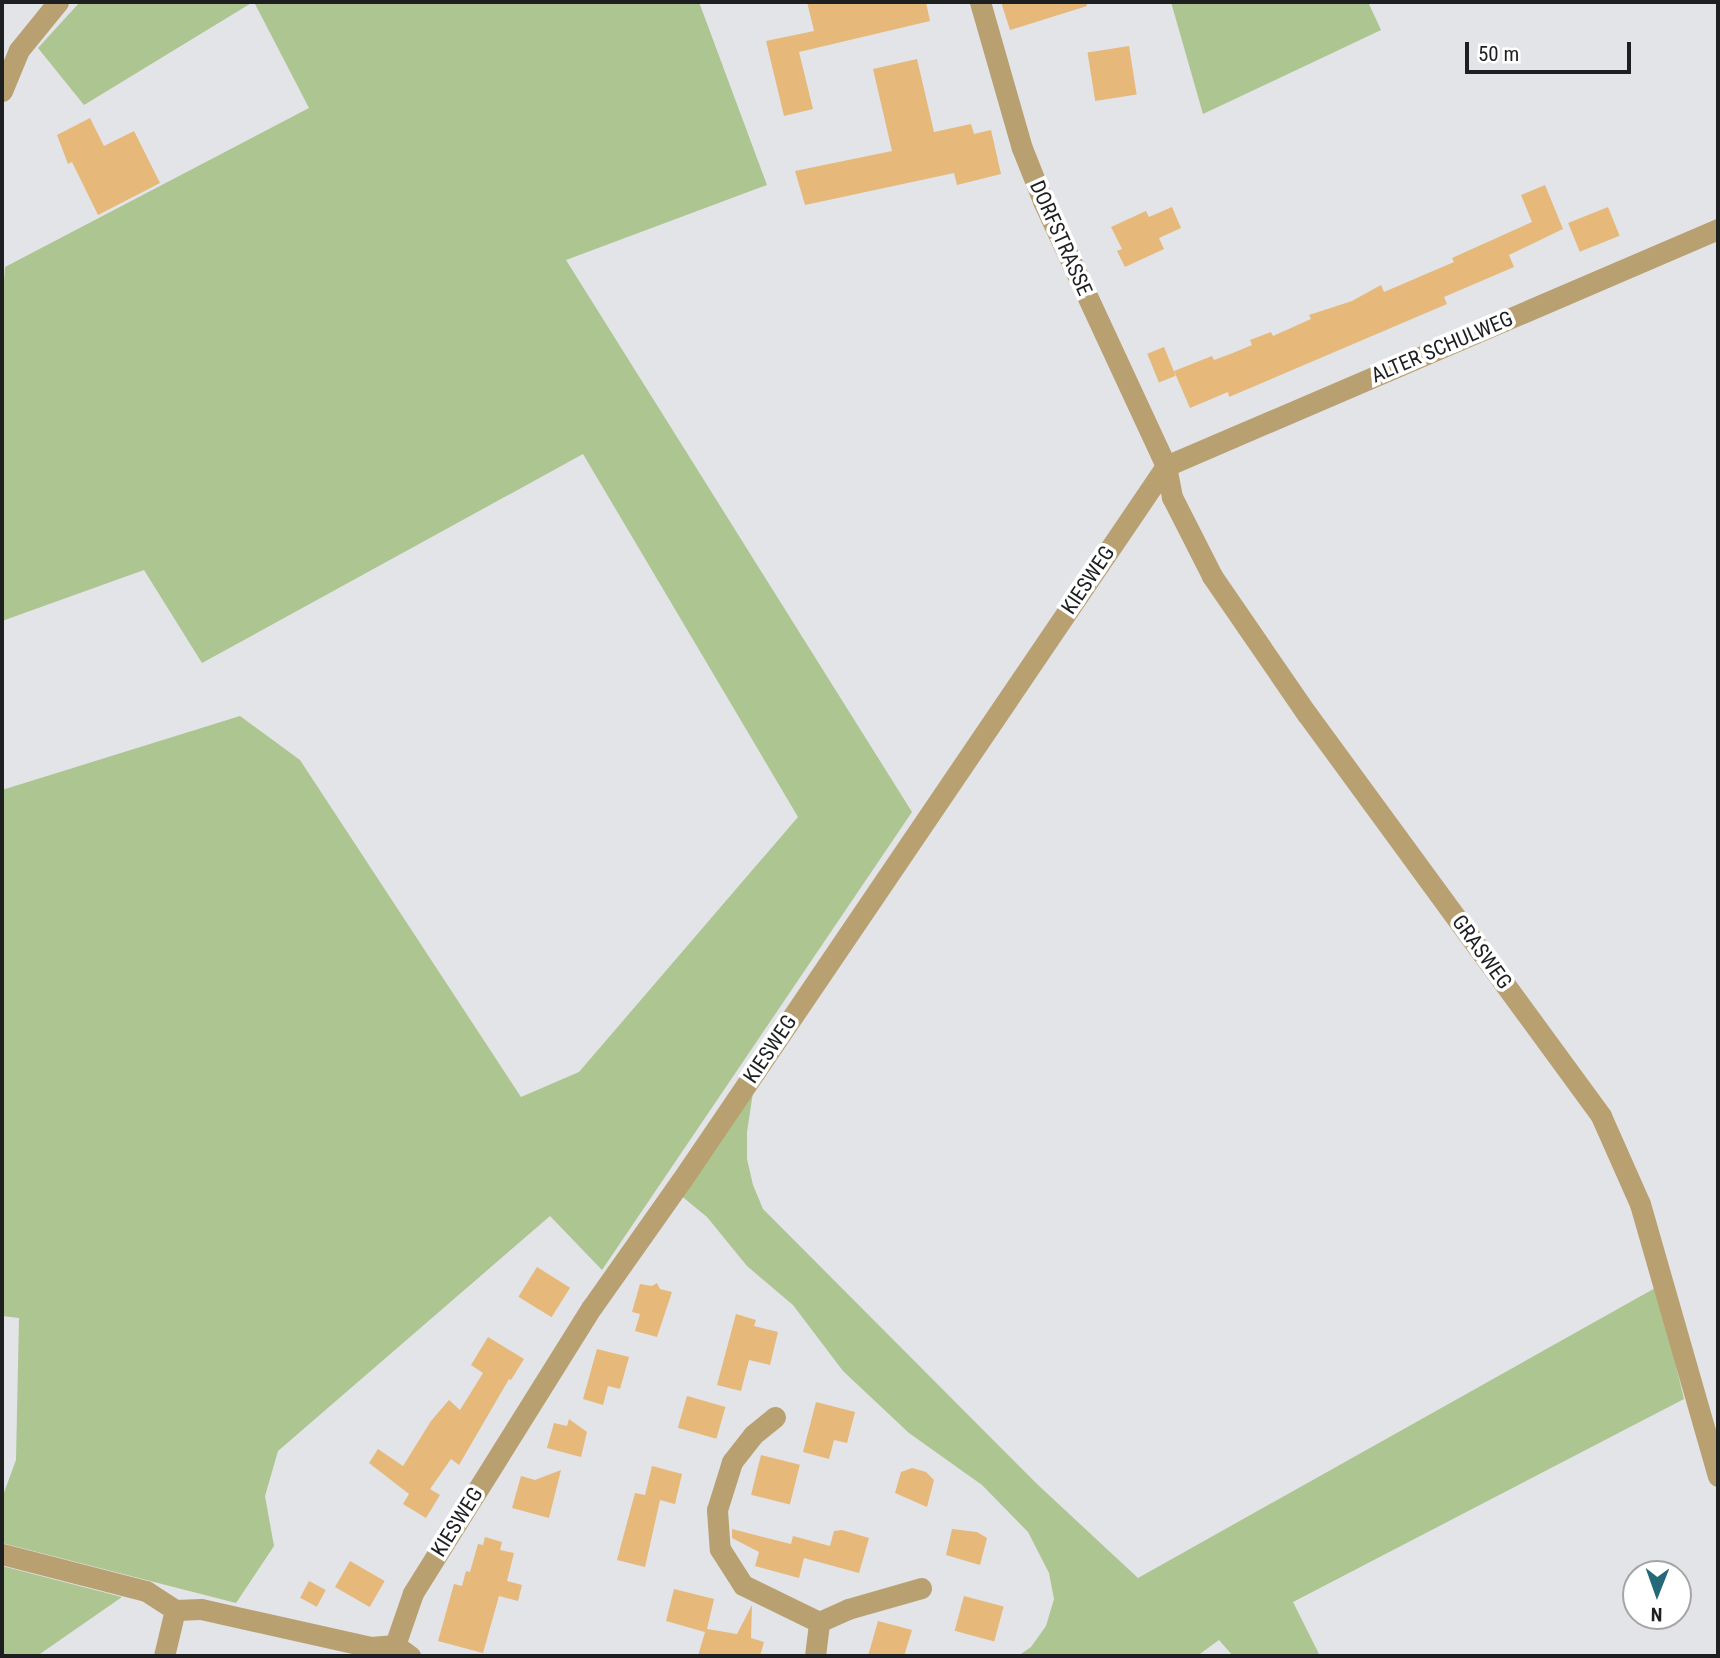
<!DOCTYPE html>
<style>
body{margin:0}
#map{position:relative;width:1720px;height:1658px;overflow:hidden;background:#e2e4e8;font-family:"Roboto Condensed",sans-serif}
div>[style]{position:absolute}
.green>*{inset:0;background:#adc590}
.building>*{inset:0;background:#e6b87a;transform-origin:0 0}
.minor>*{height:21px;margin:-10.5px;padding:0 10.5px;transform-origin:10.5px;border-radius:10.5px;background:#b9a071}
span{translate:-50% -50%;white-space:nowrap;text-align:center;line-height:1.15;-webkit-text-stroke:7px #fff;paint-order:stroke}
.street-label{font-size:21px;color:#1e1f20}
.frame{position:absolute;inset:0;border:4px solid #1e1f20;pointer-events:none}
.north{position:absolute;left:1622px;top:1560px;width:70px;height:70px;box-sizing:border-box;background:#fff;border:2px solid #a5a5a6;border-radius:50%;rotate:181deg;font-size:19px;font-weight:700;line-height:28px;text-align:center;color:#1e1f20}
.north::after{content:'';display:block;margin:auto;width:24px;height:32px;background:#246879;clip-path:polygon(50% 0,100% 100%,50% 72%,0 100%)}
.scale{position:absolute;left:1465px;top:42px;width:166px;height:32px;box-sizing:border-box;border:4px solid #1e1f20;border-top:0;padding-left:9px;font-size:21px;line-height:24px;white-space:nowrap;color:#1e1f20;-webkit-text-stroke:5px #fff;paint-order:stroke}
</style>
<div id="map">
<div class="green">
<div style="clip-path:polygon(80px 2px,253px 2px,84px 105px,38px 48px)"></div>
<div style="clip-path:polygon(254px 2px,699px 2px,767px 185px,566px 260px,912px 812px,602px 1270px,550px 1216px,278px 1451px,265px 1496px,274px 1546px,236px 1603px,2px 1543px,2px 1498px,16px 1460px,19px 1318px,2px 1316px,2px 790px,240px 716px,300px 760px,521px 1097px,579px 1072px,798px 817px,583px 454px,202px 663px,144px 570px,2px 621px,2px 310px,5px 267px,309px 108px)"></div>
<div style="clip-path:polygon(1171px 2px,1368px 2px,1381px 30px,1203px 114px)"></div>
<div style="clip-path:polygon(754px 1086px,747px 1132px,747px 1159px,753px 1185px,763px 1209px,1037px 1484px,1138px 1578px,1657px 1287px,1684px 1399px,1293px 1602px,1320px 1656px,1233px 1656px,1219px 1640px,1197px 1656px,1018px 1656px,1031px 1647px,1046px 1626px,1054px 1599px,1049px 1573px,1028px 1532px,982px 1485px,909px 1433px,843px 1371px,793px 1305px,747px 1266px,707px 1217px,679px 1194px)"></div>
<div style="clip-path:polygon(2px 1566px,122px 1597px,37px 1656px,2px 1656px)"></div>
</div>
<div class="building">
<div style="clip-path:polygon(807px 2px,926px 2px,930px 21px,799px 52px,813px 109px,784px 116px,766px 41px,814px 31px)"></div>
<div style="clip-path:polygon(1001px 2px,1086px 2px,1087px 6px,1010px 30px)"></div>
<div style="left:1129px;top:46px;width:49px;height:42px;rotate:81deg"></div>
<div style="clip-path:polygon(917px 59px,934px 132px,971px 124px,974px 134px,991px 130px,1001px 174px,957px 185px,954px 173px,805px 205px,795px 171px,892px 151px,873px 69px)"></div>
<div style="clip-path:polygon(90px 118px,104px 146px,134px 131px,160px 183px,98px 215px,72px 162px,68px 164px,57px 135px)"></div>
<div style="clip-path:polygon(1545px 185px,1563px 229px,1509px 255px,1514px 267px,1444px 297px,1447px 304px,1229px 397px,1228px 392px,1190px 408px,1174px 371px,1212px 356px,1214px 360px,1233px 353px,1252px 345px,1250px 340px,1271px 332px,1273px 336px,1311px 319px,1309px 315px,1352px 301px,1381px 285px,1384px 292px,1454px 262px,1452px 258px,1532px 222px,1521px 195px)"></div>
<div style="clip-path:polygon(1172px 207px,1181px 228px,1159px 238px,1164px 249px,1125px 267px,1117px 251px,1122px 249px,1111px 227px,1146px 211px,1149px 217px)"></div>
<div style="left:1608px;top:207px;width:31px;height:43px;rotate:68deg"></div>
<div style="left:1164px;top:347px;width:31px;height:18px;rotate:68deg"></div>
<div style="left:537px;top:1267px;width:39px;height:35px;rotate:32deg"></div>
<div style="clip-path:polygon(657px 1283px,660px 1289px,672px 1292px,657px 1337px,635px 1331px,640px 1314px,632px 1312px,640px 1284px,652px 1286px)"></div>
<div style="clip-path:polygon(736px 1314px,756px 1320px,754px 1326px,778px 1332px,770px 1365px,749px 1360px,741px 1391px,717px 1385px)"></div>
<div style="clip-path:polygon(488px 1337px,524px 1359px,511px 1380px,509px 1379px,459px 1465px,451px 1459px,430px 1489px,440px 1495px,426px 1518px,403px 1504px,409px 1494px,369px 1463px,378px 1449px,403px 1466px,431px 1421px,449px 1400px,460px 1410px,483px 1373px,471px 1365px)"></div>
<div style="clip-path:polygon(597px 1349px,629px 1357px,620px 1389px,608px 1386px,603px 1405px,583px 1399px)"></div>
<div style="left:687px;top:1396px;width:40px;height:33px;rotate:16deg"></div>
<div style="clip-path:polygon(816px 1402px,855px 1412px,847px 1443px,834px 1440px,829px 1459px,803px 1452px)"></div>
<div style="clip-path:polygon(569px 1419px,587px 1432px,581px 1457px,547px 1448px,554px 1423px,567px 1426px)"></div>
<div style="left:761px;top:1455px;width:40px;height:41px;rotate:14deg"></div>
<div style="clip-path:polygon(652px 1466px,682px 1474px,675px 1504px,660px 1500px,645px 1567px,617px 1560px,635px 1493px,645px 1495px)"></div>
<div style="clip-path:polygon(912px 1468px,926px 1472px,934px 1480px,927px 1507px,895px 1493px,901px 1472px)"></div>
<div style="clip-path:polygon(561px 1470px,549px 1518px,512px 1508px,521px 1476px,535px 1480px)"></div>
<div style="clip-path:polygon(732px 1529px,791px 1544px,793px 1536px,830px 1546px,834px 1531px,842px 1530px,869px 1538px,859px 1573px,804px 1558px,799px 1578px,755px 1566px,759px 1552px,732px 1538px)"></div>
<div style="clip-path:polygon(952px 1529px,977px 1532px,987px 1538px,980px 1565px,946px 1555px)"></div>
<div style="clip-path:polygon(485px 1537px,502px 1542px,500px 1550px,514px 1553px,507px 1581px,522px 1585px,518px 1601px,499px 1596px,483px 1653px,438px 1641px,454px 1584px,466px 1587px,462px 1586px,466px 1571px,470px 1572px,478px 1544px,483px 1545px)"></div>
<div style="left:350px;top:1561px;width:40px;height:30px;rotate:30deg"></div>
<div style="left:309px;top:1581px;width:19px;height:19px;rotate:28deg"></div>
<div style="clip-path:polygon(674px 1589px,714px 1599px,707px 1629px,737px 1634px,752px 1605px,751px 1638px,764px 1642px,760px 1656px,698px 1656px,705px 1632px,666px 1621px)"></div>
<div style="left:964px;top:1596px;width:41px;height:36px;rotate:15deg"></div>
<div style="clip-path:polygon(878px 1621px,912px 1630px,904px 1656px,868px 1656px)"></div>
</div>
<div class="minor">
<div style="left:980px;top:2px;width:152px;rotate:74deg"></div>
<div style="left:1022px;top:148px;width:57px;rotate:68.4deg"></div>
<div style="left:1043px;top:201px;width:292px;rotate:65.1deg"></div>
<div style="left:1166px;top:466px;width:32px;rotate:79deg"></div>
<div style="left:1172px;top:497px;width:89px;rotate:63.1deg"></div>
<div style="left:1212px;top:576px;width:168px;rotate:55.5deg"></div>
<div style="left:1307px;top:714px;width:498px;rotate:53.8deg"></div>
<div style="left:1601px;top:1116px;width:96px;rotate:66.1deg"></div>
<div style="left:1640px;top:1204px;width:283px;rotate:74deg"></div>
<div style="left:2px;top:91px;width:44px;rotate:-67.5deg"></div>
<div style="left:19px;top:50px;width:62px;rotate:-50.9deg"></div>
<div style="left:1166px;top:466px;width:601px;rotate:-23.24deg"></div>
<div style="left:775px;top:1417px;width:28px;rotate:141deg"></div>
<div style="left:753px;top:1435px;width:34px;rotate:128deg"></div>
<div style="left:732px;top:1462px;width:50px;rotate:107.4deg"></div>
<div style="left:717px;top:1510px;width:39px;rotate:86deg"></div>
<div style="left:720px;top:1549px;width:43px;rotate:57.4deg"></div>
<div style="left:743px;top:1585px;width:85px;rotate:26deg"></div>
<div style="left:2px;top:1554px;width:149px;rotate:14.4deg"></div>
<div style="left:146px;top:1591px;width:35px;rotate:33deg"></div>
<div style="left:175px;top:1610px;width:26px;rotate:-2deg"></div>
<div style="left:201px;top:1609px;width:174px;rotate:12.6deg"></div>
<div style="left:371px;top:1647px;width:24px;rotate:-5deg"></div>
<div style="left:395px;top:1645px;width:19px;rotate:36deg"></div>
<div style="left:395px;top:1645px;width:55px;rotate:-70.9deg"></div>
<div style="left:413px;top:1593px;width:337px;rotate:-58deg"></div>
<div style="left:592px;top:1307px;width:154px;rotate:-54.8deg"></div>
<div style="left:681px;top:1181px;width:864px;rotate:-55.85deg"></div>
<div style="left:164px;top:1656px;width:47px;rotate:-76.6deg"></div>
<div style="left:815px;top:1656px;width:34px;rotate:-83deg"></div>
<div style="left:819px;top:1622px;width:32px;rotate:-24deg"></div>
<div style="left:848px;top:1609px;width:76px;rotate:-16deg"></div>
</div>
<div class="street-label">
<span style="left:1061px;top:238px;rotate:66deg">DORFSTRASSE</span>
<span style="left:1442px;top:347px;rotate:-23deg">ALTER SCHULWEG</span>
<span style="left:1088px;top:580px;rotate:-56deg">KIESWEG</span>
<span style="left:1482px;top:952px;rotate:54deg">GRASWEG</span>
<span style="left:770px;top:1049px;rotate:-56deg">KIESWEG</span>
<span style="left:457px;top:1522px;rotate:-58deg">KIESWEG</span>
</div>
<div class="frame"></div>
<div class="north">N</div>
<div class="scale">50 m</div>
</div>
